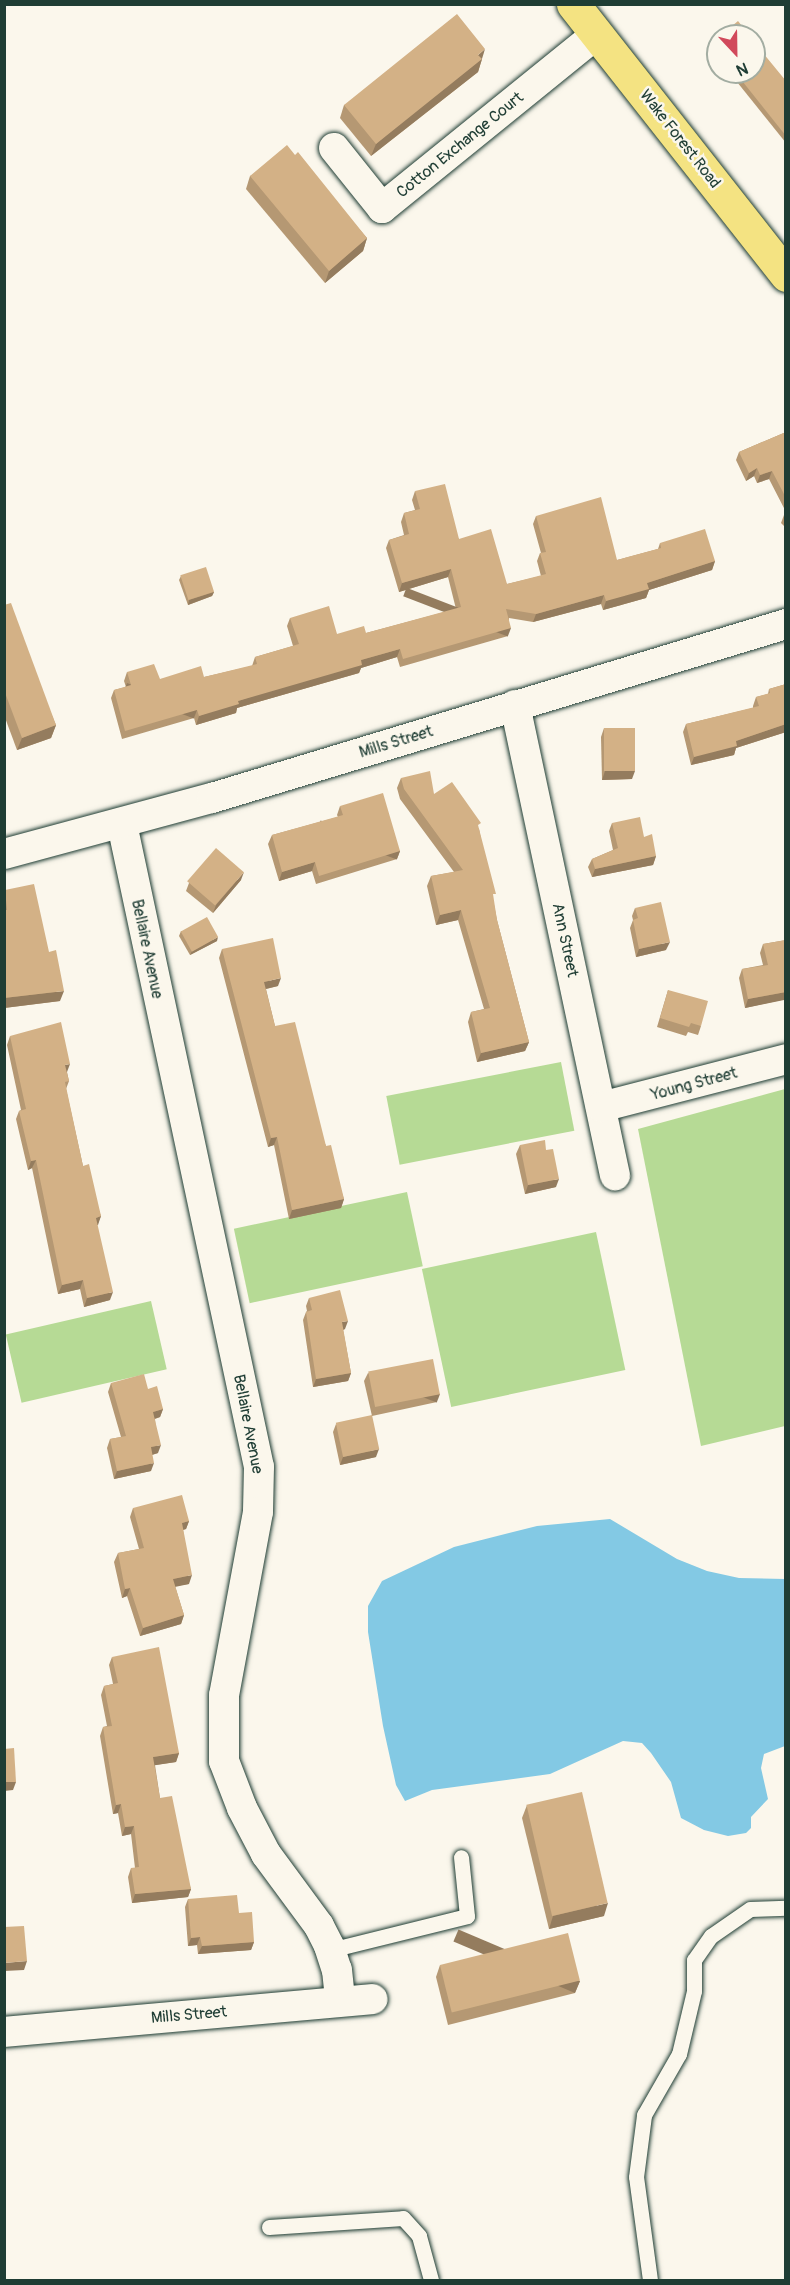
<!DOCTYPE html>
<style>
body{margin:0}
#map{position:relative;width:790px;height:2285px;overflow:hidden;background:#fbf7ec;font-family:Pangolin,sans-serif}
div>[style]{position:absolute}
.green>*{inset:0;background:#b6da95;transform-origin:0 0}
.water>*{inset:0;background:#83c9e4}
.roads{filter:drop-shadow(0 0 2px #1f3d34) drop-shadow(0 0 2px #1f3d34)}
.lane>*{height:15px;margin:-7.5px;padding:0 7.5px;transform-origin:7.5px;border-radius:7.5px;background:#fbf7ec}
.street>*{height:30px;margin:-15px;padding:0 15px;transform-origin:15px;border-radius:15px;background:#fbf7ec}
.primary>*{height:33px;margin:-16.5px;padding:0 16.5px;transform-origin:16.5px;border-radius:16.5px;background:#f4e382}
.wall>*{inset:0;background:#b59873}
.shaded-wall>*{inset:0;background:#947c5e;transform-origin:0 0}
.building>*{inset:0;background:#d3b186;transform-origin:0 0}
span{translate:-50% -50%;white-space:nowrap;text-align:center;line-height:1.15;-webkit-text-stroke:5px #fbf7ec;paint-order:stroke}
.street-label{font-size:16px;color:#1f3d34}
.frame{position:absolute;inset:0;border:6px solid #1f3d34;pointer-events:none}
.north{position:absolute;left:706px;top:24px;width:60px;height:60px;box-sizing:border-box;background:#fbf7ec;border:2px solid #a3ada2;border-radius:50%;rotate:158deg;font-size:16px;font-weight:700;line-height:24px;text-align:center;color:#1f3d34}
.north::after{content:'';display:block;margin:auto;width:21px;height:27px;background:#d1495b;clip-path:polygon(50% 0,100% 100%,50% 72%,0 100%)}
</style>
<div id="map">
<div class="green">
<div style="left:561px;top:1062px;width:70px;height:178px;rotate:79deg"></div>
<div style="clip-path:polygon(785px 1089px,785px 1426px,701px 1446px,638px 1129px)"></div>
<div style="left:407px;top:1192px;width:76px;height:177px;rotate:78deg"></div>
<div style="left:596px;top:1232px;width:141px;height:178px;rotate:78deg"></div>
<div style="left:151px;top:1301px;width:70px;height:149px;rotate:77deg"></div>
</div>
<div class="water">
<div style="clip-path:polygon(610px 1519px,677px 1559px,707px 1571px,739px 1578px,785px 1579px,785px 1746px,764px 1754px,761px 1768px,768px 1799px,751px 1817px,751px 1828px,746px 1833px,728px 1836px,704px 1830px,681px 1818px,671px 1782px,651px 1753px,642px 1743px,623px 1741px,550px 1774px,432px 1790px,405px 1801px,396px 1785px,383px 1726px,368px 1632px,368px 1606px,382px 1581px,454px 1547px,537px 1526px)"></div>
</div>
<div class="roads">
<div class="lane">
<div style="left:330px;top:1950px;width:141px;rotate:-13.9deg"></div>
<div style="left:467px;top:1916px;width:59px;rotate:-95.8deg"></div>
<div style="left:269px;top:2227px;width:134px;rotate:-3.8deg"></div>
<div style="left:403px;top:2218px;width:24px;rotate:48deg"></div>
<div style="left:419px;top:2236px;width:46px;rotate:74.7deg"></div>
<div style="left:650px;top:2280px;width:104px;rotate:-97.7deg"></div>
<div style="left:636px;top:2177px;width:63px;rotate:-82.6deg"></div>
<div style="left:644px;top:2115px;width:70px;rotate:-60.2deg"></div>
<div style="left:679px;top:2054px;width:65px;rotate:-76.6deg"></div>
<div style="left:694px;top:1991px;width:31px;rotate:-90deg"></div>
<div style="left:694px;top:1960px;width:29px;rotate:-55deg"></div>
<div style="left:711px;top:1936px;width:47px;rotate:-34.7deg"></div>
<div style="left:750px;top:1909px;width:36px;rotate:-2deg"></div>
</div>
<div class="street">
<div style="left:334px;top:148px;width:77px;rotate:51.3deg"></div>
<div style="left:382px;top:208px;width:277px;rotate:-39deg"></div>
<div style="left:515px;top:705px;width:481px;rotate:78deg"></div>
<div style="left:122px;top:824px;width:657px;rotate:77.97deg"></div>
<div style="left:259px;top:1467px;width:45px;rotate:91.3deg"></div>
<div style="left:258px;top:1512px;width:186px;rotate:100.5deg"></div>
<div style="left:224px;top:1695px;width:66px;rotate:90deg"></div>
<div style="left:224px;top:1761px;width:50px;rotate:69deg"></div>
<div style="left:242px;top:1808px;width:52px;rotate:62.4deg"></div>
<div style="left:266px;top:1854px;width:89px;rotate:53.6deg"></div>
<div style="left:319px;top:1926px;width:22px;rotate:63deg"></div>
<div style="left:329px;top:1946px;width:25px;rotate:72deg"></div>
<div style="left:337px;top:1970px;width:31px;rotate:84deg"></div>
<div style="left:4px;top:854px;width:215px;rotate:-15.1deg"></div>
<div style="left:212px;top:798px;width:600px;rotate:-16.86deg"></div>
<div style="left:601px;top:1107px;width:191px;rotate:-14.5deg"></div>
<div style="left:4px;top:2032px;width:370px;rotate:-5.1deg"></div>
</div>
<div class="primary">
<div style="left:573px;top:4px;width:345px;rotate:51.8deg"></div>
</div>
</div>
<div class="wall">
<div style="clip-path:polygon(718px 38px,718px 58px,710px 48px,712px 43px)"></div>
<div style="clip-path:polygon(482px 59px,478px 72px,371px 156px,340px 118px,344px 105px)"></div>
<div style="clip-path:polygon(729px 72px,754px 72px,786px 81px,786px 143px)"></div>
<div style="clip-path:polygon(295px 155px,367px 238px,363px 251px,325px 283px,246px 189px,250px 176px)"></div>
<div style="clip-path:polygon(786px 432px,786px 512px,769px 479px,757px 483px,754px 476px,746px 481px,736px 460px,739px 452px)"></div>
<div style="clip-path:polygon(415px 491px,459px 539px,507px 584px,541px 576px,537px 561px,540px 553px,541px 553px,533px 524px,536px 516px,617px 560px,658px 549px,660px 543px,715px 561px,712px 570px,649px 590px,646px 598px,603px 610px,601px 604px,533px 622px,509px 618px,508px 636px,400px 667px,397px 657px,361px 668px,359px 673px,237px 708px,236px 713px,196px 725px,194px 718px,122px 739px,111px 698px,114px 690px,126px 687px,124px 681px,127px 672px,160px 679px,204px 677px,252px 666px,255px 657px,293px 646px,287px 626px,290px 618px,337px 634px,366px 633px,456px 609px,448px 577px,399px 592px,386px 548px,389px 540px,404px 535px,401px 522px,404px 513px,415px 510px,412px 500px)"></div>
<div style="clip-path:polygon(786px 514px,786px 528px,781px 523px,784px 515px)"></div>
<div style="clip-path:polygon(181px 576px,214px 592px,212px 596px,188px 605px,179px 580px)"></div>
<div style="clip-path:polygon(4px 605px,56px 725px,51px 738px,17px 750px,4px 715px)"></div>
<div style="clip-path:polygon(786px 684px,786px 732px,736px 748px,734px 755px,691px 765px,683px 732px,686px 724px,753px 708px,753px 706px,756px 697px,768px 694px,769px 689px)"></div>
<div style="clip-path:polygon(604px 728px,632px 779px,602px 780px,601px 737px)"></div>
<div style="clip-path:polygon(401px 778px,434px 794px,479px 829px,497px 920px,529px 1042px,525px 1051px,477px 1062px,468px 1022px,471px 1012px,484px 1009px,458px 920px,436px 925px,427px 886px,431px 876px,454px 872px,400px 799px,397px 788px)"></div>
<div style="clip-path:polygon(340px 806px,400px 851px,397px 859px,316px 884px,312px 871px,279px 881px,268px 844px,272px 835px,338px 817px,337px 815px)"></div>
<div style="clip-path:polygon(612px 823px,656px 856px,653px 865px,592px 877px,588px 867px,592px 859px,613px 850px,609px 831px)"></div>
<div style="clip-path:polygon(241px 880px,213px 913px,186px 891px,189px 883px)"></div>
<div style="clip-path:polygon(5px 890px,60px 1001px,4px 1008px)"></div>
<div style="clip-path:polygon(635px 908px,666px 950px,636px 957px,630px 928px,633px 920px,632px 916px)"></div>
<div style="clip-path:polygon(181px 931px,217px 941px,190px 955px,179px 936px)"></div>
<div style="clip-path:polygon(786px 940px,786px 999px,745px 1008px,739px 978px,742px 969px,763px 965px,760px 953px,763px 944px)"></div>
<div style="clip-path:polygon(222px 949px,278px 986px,266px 989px,275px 1026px,326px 1146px,344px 1199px,341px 1208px,289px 1219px,274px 1145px,268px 1147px,219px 958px)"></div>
<div style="clip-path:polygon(668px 990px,701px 1026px,698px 1035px,688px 1032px,686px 1036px,657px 1027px)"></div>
<div style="clip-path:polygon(10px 1036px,67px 1072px,69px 1081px,66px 1089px,83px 1166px,101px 1216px,97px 1225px,110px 1300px,84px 1307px,80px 1289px,58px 1294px,32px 1168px,28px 1170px,16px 1119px,19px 1111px,21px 1110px,7px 1045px)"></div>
<div style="clip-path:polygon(520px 1145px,546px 1150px,556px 1187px,525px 1194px,516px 1154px)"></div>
<div style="clip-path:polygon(309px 1298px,345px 1329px,343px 1330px,351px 1373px,348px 1381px,313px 1387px,303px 1320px,306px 1312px,307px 1311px,306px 1306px)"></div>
<div style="clip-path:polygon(368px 1373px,437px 1402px,372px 1416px,364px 1381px)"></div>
<div style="clip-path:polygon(111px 1383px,148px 1389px,163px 1409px,160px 1417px,155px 1419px,158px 1453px,152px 1455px,151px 1471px,114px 1479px,107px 1448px,110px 1439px,121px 1437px,108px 1392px)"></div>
<div style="clip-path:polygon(336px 1424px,376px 1457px,340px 1465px,333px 1432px)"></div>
<div style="clip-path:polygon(133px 1508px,189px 1521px,186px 1529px,183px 1530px,189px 1584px,175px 1586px,184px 1615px,181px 1624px,140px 1636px,127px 1596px,122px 1598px,114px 1562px,118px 1553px,139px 1549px,130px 1517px)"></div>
<div style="clip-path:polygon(112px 1657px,179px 1753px,176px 1762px,155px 1765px,160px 1798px,191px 1889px,188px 1897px,132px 1903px,128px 1877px,131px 1868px,135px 1868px,131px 1834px,122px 1836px,118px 1813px,113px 1814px,100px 1736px,103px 1727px,107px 1726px,101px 1695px,104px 1686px,113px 1684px,109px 1665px)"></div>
<div style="clip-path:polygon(527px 1805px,604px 1916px,549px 1929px,522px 1818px)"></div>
<div style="clip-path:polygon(188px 1899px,239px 1913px,254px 1942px,251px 1950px,198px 1954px,197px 1945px,188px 1946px,185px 1907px)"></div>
<div style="clip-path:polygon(440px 1965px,580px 1981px,575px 1993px,448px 2025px,436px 1977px)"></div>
</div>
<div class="shaded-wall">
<div style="clip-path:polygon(485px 49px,478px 72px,371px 156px,376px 144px)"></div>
<div style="clip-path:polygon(367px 238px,363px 251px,325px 283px,329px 271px)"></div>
<div style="clip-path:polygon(757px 468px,754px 476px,746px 481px,749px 473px)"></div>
<div style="clip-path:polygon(772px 471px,769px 479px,757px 483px,760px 475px)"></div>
<div style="clip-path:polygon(715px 561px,712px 570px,649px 590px,646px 598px,603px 610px,606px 601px,647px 583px)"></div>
<div style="clip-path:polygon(451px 569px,448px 577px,399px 592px,402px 583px)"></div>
<div style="clip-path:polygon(214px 592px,212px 596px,188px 605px,189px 600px)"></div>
<div style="clip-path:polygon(604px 595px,601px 604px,533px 622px,536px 614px)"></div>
<div style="left:511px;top:628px;width:9px;height:112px;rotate:111deg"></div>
<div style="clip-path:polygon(400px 649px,397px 657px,361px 668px,359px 673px,237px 708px,236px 713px,196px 725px,199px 716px,238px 701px,361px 660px)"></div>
<div style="left:197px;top:710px;width:9px;height:75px;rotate:111deg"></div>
<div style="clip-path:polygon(786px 724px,786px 732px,736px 748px,734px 755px,691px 765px,694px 757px,736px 741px)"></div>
<div style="clip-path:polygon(56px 725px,51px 738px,17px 750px,22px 738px)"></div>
<div style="clip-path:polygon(605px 771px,635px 771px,632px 779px,602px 780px)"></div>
<div style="left:400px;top:851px;width:9px;height:85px;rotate:111deg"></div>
<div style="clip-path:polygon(656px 856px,653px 865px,592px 877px,595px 869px)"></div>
<div style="clip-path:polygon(315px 862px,312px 871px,279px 881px,282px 872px)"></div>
<div style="clip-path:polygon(244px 872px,241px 880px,213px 913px,216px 905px)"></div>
<div style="clip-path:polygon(461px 910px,458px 920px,436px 925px,440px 915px)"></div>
<div style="clip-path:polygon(218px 937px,217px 941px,190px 955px,192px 951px)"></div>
<div style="clip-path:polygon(670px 942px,666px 950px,636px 957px,639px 949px)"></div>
<div style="clip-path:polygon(281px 978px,278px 986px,261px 990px,264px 982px)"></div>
<div style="clip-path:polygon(64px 991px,60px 1001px,4px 1008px,4px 998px)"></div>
<div style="clip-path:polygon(786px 992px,786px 999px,784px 1000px,745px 1008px,748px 999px)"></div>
<div style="clip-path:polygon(529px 1042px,525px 1051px,477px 1062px,481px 1053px)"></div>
<div style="clip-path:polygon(70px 1064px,67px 1072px,62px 1073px,65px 1065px)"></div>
<div style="clip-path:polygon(277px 1137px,274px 1145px,268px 1147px,271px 1138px)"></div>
<div style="clip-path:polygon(36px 1160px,32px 1168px,28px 1170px,31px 1161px)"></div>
<div style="clip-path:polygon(559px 1179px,556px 1187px,525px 1194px,528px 1185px)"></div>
<div style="clip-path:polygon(344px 1199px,341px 1208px,289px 1219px,292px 1210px)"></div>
<div style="clip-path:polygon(101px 1216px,98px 1225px,92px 1226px,96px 1218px)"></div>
<div style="clip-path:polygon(83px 1280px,80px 1289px,58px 1294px,62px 1285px)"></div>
<div style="clip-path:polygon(113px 1292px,110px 1300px,84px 1307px,87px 1298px)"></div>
<div style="clip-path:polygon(348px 1321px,345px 1329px,339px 1331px,342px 1322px)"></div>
<div style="clip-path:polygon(351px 1373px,348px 1381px,313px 1387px,316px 1379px)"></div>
<div style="left:440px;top:1394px;width:9px;height:66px;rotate:111deg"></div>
<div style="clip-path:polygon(163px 1409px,160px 1417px,150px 1420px,153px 1412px)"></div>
<div style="clip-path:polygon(161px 1445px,158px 1453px,148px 1456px,151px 1447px)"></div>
<div style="clip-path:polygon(379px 1449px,376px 1457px,340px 1465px,343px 1457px)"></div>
<div style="clip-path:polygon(154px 1463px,151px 1471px,114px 1479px,117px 1471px)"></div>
<div style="clip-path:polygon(189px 1521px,186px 1529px,178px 1531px,182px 1523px)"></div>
<div style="clip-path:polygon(192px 1575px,189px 1584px,170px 1588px,173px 1579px)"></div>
<div style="clip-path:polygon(130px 1588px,127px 1596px,122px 1598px,125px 1589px)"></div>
<div style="clip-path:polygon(184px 1615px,181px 1624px,140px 1636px,143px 1628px)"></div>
<div style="clip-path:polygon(179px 1753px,176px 1762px,150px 1766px,153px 1757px)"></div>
<div style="clip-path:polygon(4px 1782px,16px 1782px,13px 1790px,4px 1791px)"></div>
<div style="clip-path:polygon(121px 1804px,118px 1813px,113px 1814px,116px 1805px)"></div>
<div style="clip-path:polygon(134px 1826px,131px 1834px,122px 1836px,125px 1827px)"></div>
<div style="clip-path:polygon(191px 1889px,188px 1897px,132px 1903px,135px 1894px)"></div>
<div style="clip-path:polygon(608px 1903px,604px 1916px,549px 1929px,553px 1916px)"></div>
<div style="clip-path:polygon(200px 1937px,197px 1945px,188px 1946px,191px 1938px)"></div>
<div style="clip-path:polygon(254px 1942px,251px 1950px,198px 1954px,202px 1946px)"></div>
<div style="clip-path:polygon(27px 1961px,24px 1970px,4px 1971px,4px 1963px)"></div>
<div style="left:580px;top:1981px;width:13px;height:132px;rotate:113deg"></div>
</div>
<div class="building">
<div style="clip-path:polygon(457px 14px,485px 49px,478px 55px,482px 59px,376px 144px,344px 105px)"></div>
<div style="clip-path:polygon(738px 21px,750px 36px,720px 36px)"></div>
<div style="clip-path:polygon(718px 38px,718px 51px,712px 43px)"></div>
<div style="clip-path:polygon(754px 42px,786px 81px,786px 136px,735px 72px,754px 72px)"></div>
<div style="clip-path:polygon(287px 145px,295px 155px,298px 152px,367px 238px,329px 271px,250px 176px)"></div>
<div style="clip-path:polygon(786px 432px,786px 498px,772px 471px,760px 475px,757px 468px,749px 473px,739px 452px)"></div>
<div style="clip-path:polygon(445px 484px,459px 539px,491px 529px,507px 584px,546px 574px,540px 553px,546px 552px,536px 516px,601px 497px,617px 560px,661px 548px,660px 543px,705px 529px,715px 561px,647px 583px,649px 589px,606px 601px,604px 595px,536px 614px,506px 609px,511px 628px,403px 659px,400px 649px,361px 660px,362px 665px,238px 701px,239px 704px,199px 716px,197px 710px,125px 731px,114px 690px,131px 685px,127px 672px,154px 664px,160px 679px,201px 666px,204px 677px,257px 664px,255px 657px,299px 644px,290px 618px,329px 606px,337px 634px,364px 626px,366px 633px,461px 607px,451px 569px,402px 583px,389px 540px,409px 534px,404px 513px,420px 509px,415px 491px)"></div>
<div style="left:206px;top:567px;width:26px;height:27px;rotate:72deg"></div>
<div style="clip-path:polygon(11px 603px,56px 725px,22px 738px,4px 690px,4px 605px)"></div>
<div style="clip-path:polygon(786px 684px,786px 724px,736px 741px,737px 746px,694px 757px,686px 724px,759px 706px,756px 697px,770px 693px,769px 689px)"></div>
<div style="left:604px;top:728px;width:31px;height:43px"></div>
<div style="clip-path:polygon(430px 771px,434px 794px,452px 782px,481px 823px,478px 825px,496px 894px,493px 894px,497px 920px,529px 1042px,481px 1053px,471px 1012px,490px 1008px,461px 910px,440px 915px,431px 876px,463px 870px,404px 789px,401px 778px)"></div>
<div style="clip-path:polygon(383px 793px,400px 851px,319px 876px,315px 862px,282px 872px,272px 835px,343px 815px,340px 806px)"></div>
<div style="clip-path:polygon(640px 817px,644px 837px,652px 834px,656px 856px,595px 869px,592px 859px,618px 848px,612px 823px)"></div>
<div style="left:216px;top:848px;width:37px;height:44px;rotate:41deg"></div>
<div style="clip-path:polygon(34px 884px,49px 952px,56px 950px,64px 991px,4px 998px,4px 910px,7px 910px,5px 890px)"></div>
<div style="clip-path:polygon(661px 902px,670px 942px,639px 949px,633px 920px,638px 918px,635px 908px)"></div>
<div style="left:207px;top:917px;width:23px;height:30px;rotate:61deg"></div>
<div style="clip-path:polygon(273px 938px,281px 978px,264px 982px,275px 1026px,295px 1022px,326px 1146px,331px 1145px,344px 1199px,292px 1210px,277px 1137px,271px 1138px,222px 949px)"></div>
<div style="clip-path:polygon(786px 940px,786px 992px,748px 999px,742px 969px,768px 965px,763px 944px)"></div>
<div style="clip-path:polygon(668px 990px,708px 1001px,701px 1026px,691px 1023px,689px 1027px,660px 1018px)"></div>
<div style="clip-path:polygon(61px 1022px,70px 1064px,65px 1065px,69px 1081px,65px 1082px,83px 1166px,89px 1164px,101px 1216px,96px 1218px,113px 1292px,87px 1298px,83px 1280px,62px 1285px,36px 1160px,31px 1161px,19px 1111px,26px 1109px,10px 1036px)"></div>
<div style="clip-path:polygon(545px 1140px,546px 1150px,553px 1149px,559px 1179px,528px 1185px,520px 1145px)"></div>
<div style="clip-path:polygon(340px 1290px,348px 1321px,342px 1322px,351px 1373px,316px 1379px,306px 1312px,312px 1310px,309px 1298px)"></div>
<div style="left:433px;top:1359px;width:36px;height:66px;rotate:79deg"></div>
<div style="clip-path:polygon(144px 1374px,148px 1389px,157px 1386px,163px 1409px,153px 1412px,161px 1445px,151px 1447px,154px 1463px,117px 1471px,110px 1439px,126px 1436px,111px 1383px)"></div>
<div style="left:372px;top:1415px;width:35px;height:37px;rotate:78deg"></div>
<div style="clip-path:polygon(182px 1495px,189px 1521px,182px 1523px,192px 1575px,173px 1579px,184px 1615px,143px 1628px,130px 1588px,125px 1589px,118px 1553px,144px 1548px,133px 1508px)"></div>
<div style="clip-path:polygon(159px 1647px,179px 1753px,153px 1757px,160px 1798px,172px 1796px,191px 1889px,135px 1894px,131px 1868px,139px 1867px,134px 1826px,125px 1827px,121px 1804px,116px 1805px,103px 1727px,112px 1726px,104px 1686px,118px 1683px,112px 1657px)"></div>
<div style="clip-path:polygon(14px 1748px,16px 1782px,4px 1782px,4px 1749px)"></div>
<div style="left:582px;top:1792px;width:114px;height:57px;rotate:77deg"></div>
<div style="clip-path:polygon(237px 1895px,239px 1913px,252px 1912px,254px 1942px,202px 1946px,200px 1937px,191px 1938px,188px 1899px)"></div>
<div style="clip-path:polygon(24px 1926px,27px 1961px,4px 1963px,4px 1927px)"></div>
<div style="left:568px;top:1933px;width:49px;height:132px;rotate:76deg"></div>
</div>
<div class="street-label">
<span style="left:680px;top:139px;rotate:52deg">Wake Forest Road</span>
<span style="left:460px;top:145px;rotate:-39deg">Cotton Exchange Court</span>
<span style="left:396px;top:742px;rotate:-17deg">Mills Street</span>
<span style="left:565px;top:940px;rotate:78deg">Ann Street</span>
<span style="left:147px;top:949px;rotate:78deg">Bellaire Avenue</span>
<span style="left:694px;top:1084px;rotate:-15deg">Young Street</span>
<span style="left:248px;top:1424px;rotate:79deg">Bellaire Avenue</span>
<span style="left:189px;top:2015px;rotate:-5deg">Mills Street</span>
</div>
<div class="frame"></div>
<div class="north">N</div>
</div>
